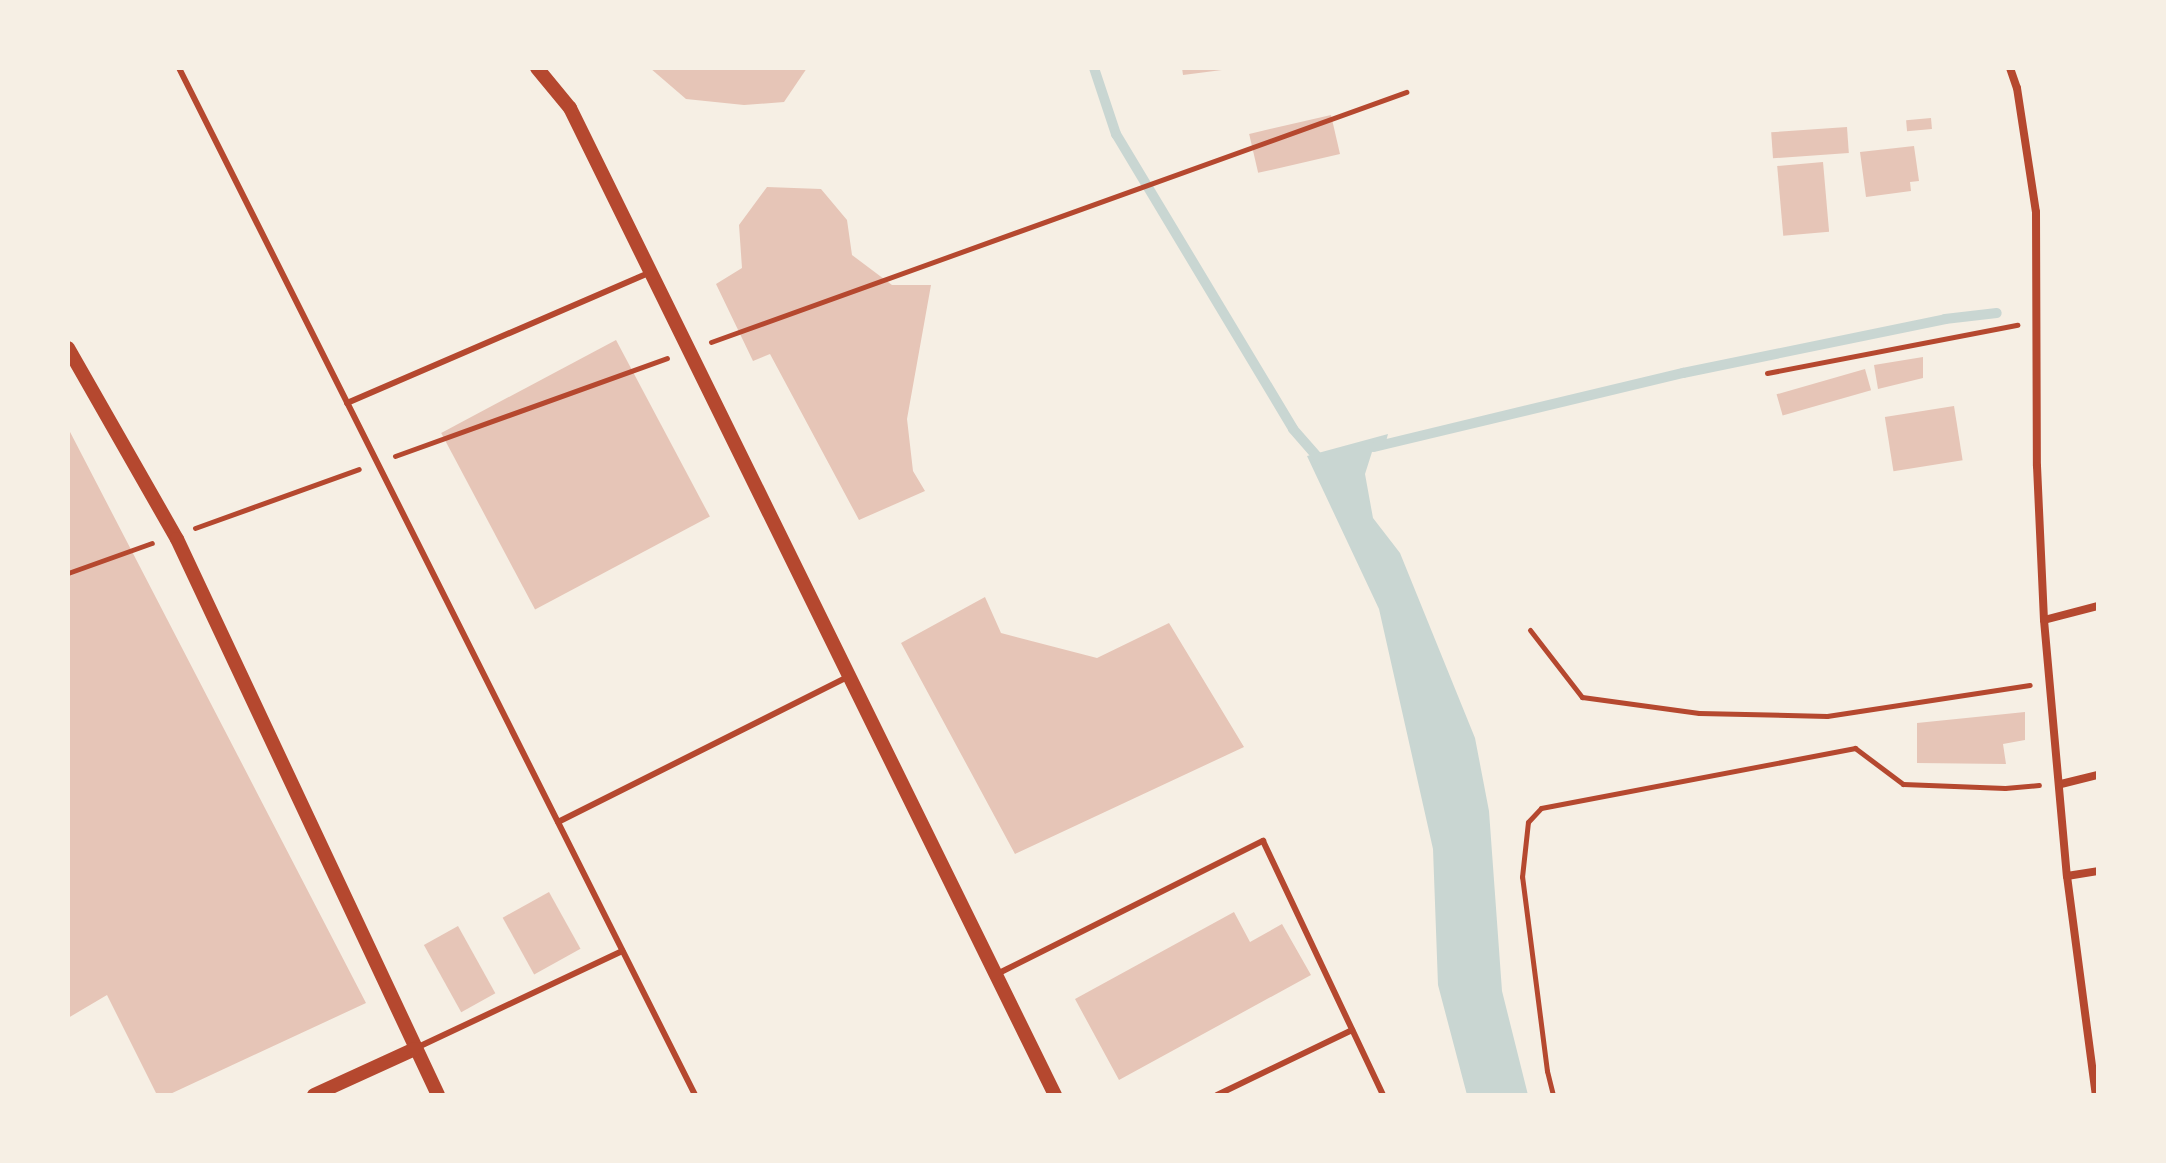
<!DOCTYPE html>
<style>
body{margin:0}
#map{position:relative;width:2166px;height:1163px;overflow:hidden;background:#f6efe4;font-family:"PT Sans Narrow",sans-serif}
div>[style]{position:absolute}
.water>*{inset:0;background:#c9d6d2}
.stream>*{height:10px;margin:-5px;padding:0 5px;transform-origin:5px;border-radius:5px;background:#c9d6d2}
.building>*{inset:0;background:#e6c5b7;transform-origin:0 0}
.path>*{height:5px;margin:-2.5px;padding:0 2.5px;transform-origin:2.5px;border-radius:2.5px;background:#b5482f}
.service>*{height:6px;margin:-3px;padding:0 3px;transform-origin:3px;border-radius:3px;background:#b5482f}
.minor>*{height:8px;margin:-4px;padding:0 4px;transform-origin:4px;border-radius:4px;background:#b5482f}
.tertiary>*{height:14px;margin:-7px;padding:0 7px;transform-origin:7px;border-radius:7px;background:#b5482f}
span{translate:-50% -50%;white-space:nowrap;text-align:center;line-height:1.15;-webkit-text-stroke:6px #f6efe4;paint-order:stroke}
.frame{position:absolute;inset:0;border:70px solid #f6efe4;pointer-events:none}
</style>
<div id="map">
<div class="water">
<div style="clip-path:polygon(1388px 434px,1384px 449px,1372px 452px,1365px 474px,1373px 518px,1400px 553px,1475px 738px,1489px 811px,1502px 991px,1528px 1095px,1467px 1095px,1438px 985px,1433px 849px,1379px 609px,1307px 456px)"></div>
</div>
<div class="stream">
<div style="left:1094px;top:68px;width:70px;rotate:71.6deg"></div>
<div style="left:1116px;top:134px;width:344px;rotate:59deg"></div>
<div style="left:1293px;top:429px;width:43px;rotate:48.8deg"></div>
<div style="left:1374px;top:447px;width:318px;rotate:-13.5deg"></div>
<div style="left:1683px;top:373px;width:268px;rotate:-11.6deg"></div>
<div style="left:1945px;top:319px;width:52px;rotate:-6.6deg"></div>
</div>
<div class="building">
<div style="clip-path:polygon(650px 68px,807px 68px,784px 102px,744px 105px,686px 99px)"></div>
<div style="clip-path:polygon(1182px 68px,1222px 68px,1222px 70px,1183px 75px)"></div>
<div style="left:1331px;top:115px;width:40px;height:84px;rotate:77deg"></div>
<div style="left:1931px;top:118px;width:11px;height:25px;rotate:85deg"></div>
<div style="left:1847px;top:127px;width:26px;height:76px;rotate:86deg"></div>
<div style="clip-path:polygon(1914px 146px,1919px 181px,1910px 182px,1911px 191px,1866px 197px,1860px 152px)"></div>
<div style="left:1823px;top:162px;width:70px;height:46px;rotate:85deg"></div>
<div style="clip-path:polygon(767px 187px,821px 189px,847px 220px,852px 255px,892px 285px,931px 285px,907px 419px,913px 471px,925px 491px,859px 520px,770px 354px,753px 361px,716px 284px,742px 268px,739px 225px)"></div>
<div style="left:616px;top:340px;width:200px;height:198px;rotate:62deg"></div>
<div style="clip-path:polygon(1923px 357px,1923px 378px,1878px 389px,1874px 365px)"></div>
<div style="left:1865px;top:369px;width:22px;height:92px;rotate:74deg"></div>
<div style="left:1954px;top:406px;width:55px;height:70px;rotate:81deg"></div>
<div style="clip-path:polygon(68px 428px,366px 1003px,168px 1095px,157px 1095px,107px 995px,68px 1018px)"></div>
<div style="clip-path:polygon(985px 597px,1001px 633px,1097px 658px,1169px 623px,1244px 747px,1015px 854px,901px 643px)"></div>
<div style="clip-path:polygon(2025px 712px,2025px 740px,2003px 744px,2006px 764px,1917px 763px,1917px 723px)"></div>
<div style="left:549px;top:892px;width:65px;height:53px;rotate:61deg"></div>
<div style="clip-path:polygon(1234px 912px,1250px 942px,1282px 924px,1311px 975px,1119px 1080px,1075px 999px)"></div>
<div style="left:458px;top:926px;width:77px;height:39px;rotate:61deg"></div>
</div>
<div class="path">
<div style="left:711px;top:342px;width:739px;rotate:-19.78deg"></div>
<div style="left:1767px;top:373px;width:255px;rotate:-10.9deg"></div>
<div style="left:395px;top:456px;width:289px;rotate:-19.8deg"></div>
<div style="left:195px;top:528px;width:174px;rotate:-19.8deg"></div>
<div style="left:68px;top:573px;width:89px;rotate:-19.7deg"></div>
<div style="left:1530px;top:630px;width:85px;rotate:52.2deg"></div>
<div style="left:1582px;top:697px;width:118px;rotate:7.8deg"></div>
<div style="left:1699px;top:713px;width:128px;rotate:1.3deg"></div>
<div style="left:1827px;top:716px;width:205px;rotate:-8.7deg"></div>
<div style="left:1553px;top:1095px;width:25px;rotate:-104deg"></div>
<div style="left:1547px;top:1071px;width:196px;rotate:-97.3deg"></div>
<div style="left:1522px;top:877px;width:55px;rotate:-83.8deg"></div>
<div style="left:1528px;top:822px;width:19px;rotate:-47deg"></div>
<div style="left:1541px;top:808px;width:320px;rotate:-10.8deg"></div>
<div style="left:1855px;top:748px;width:60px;rotate:36.9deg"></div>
<div style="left:1903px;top:784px;width:102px;rotate:2.2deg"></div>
<div style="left:2005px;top:788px;width:34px;rotate:-5deg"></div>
</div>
<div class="service">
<div style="left:179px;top:68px;width:1149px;rotate:63.32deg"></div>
<div style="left:347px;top:403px;width:329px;rotate:-23.3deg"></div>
<div style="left:558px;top:822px;width:324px;rotate:-26.6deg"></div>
<div style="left:995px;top:975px;width:300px;rotate:-26.6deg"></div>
<div style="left:1263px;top:841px;width:281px;rotate:64.7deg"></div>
<div style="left:416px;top:1048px;width:228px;rotate:-25.2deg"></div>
<div style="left:1217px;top:1095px;width:150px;rotate:-25.7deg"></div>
</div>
<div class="minor">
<div style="left:2010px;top:68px;width:21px;rotate:71deg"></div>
<div style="left:2017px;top:88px;width:125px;rotate:81.3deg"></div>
<div style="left:2036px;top:212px;width:254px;rotate:89.8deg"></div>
<div style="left:2037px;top:466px;width:154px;rotate:87.4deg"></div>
<div style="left:2044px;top:620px;width:257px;rotate:84.9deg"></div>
<div style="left:2067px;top:876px;width:221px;rotate:82.5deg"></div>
<div style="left:2044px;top:620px;width:56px;rotate:-14.5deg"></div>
<div style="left:2061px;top:784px;width:38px;rotate:-14deg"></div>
<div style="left:2067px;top:876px;width:31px;rotate:-9deg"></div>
</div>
<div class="tertiary">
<div style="left:537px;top:68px;width:52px;rotate:50.5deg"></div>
<div style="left:570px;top:108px;width:1100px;rotate:63.83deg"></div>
<div style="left:68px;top:348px;width:220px;rotate:60.3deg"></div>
<div style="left:177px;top:539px;width:614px;rotate:64.85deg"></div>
<div style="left:314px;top:1095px;width:111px;rotate:-24.5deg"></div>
</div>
<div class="frame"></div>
</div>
